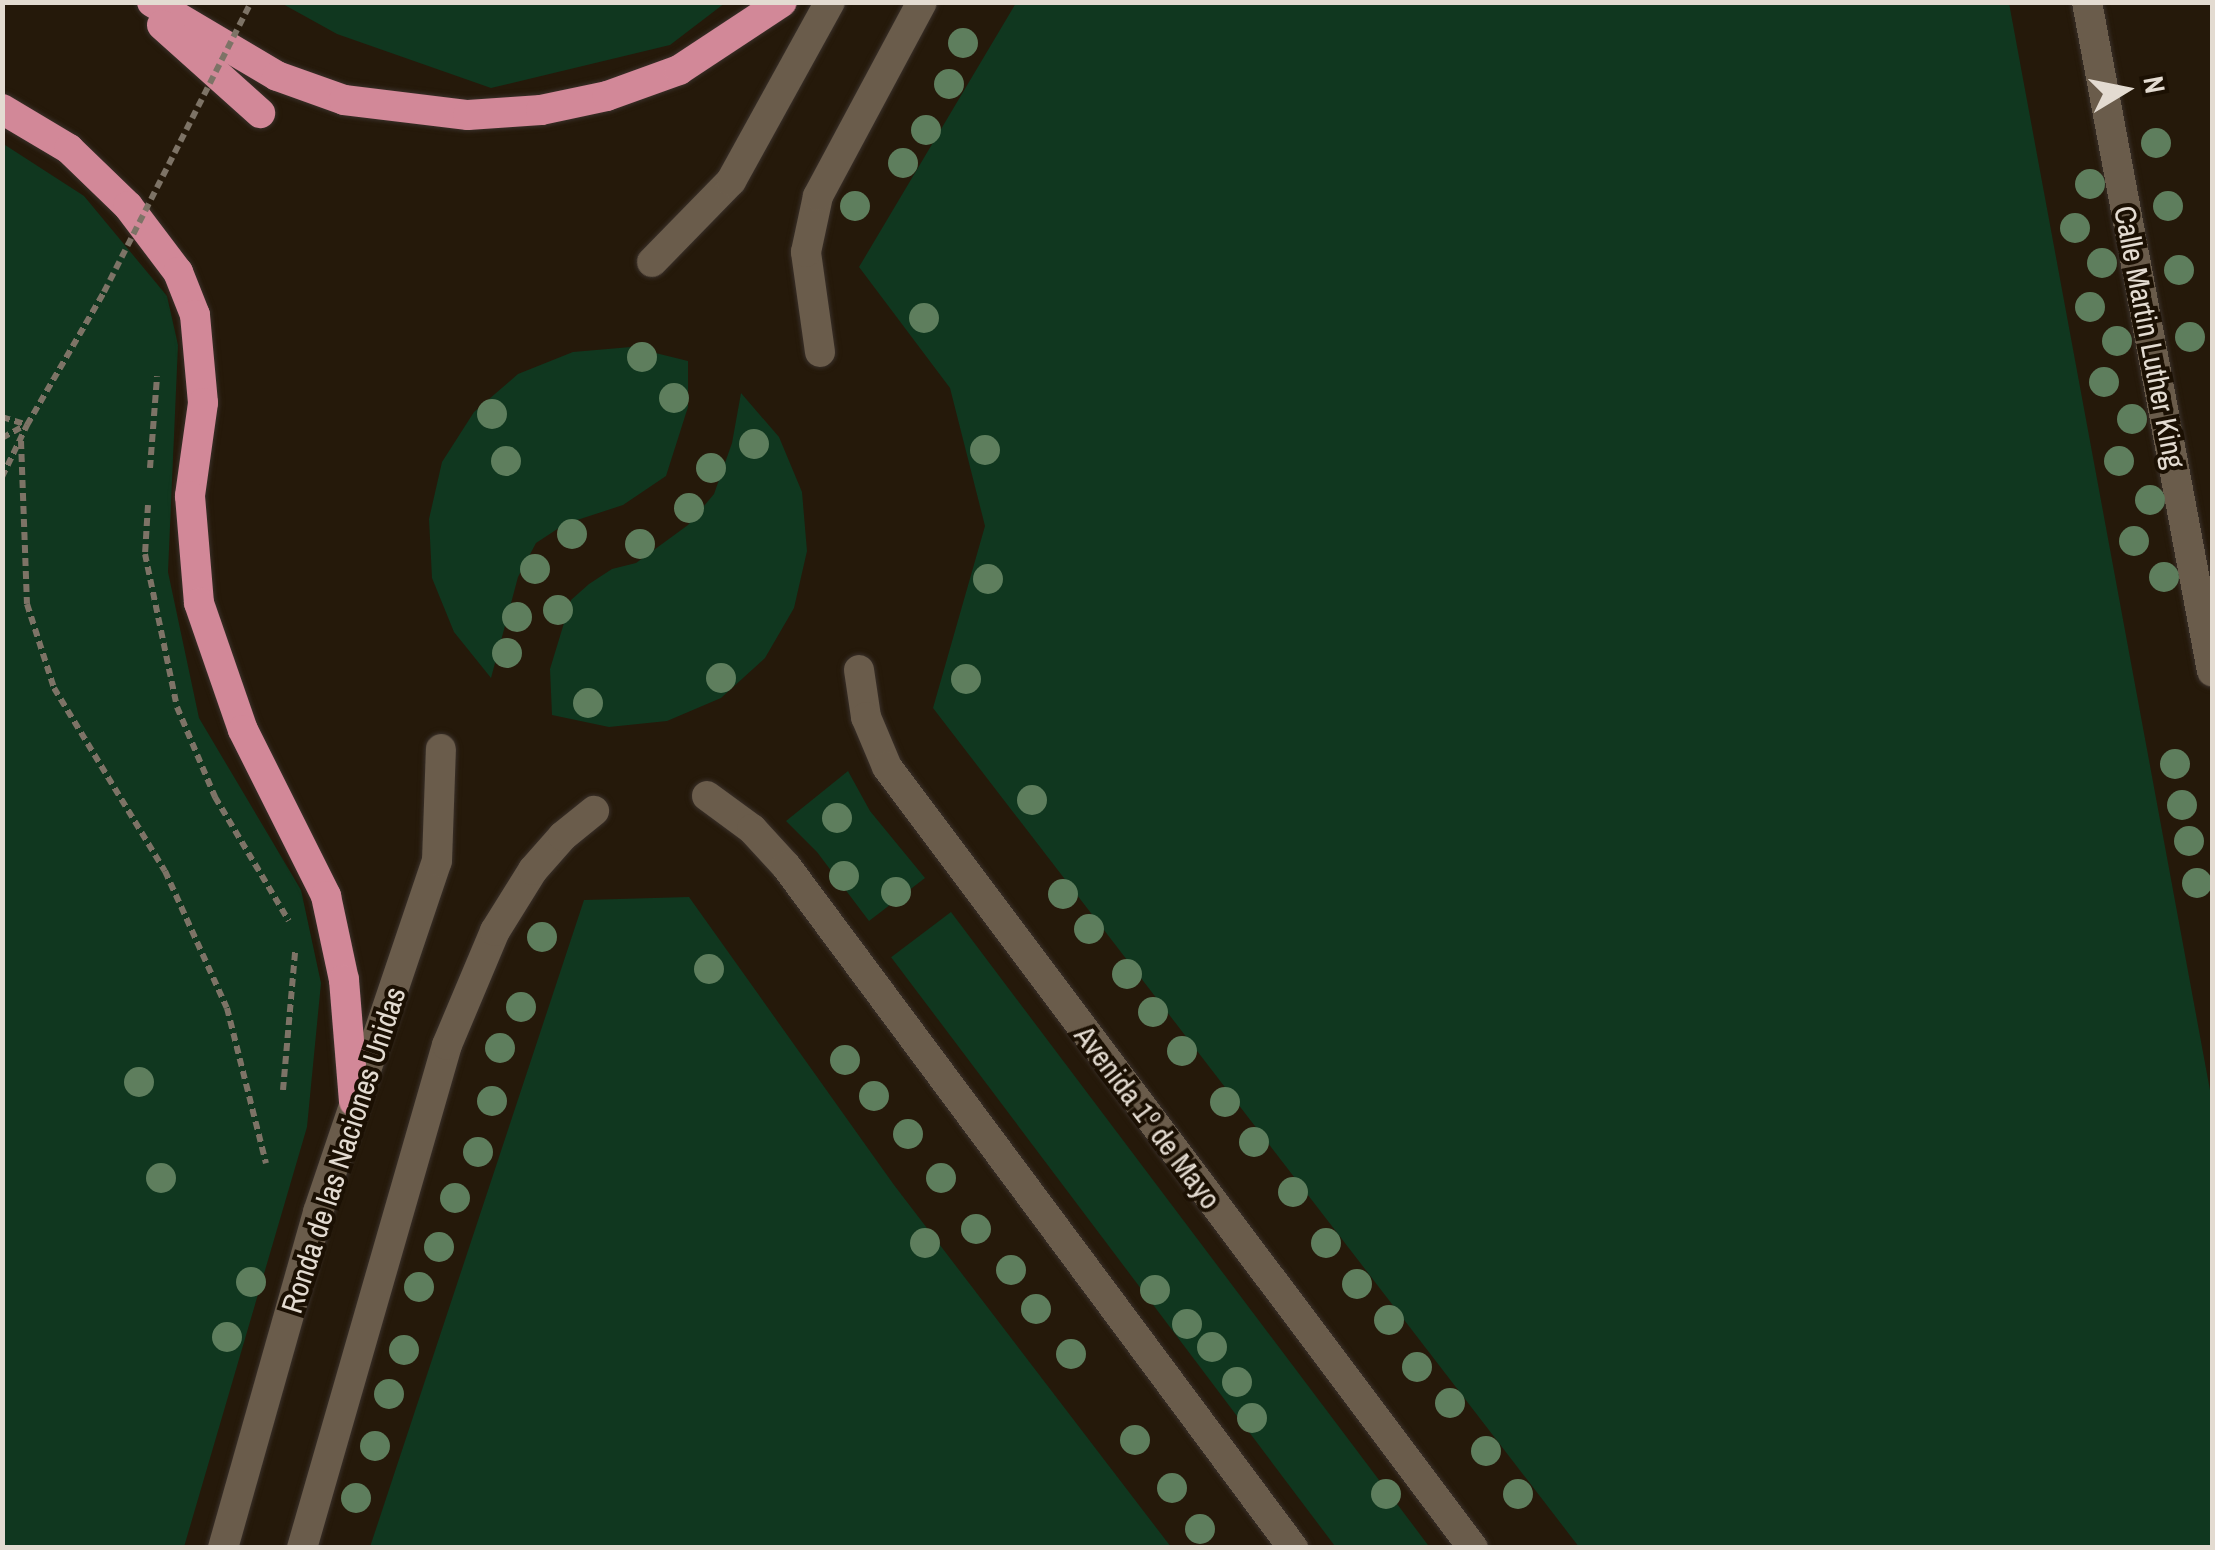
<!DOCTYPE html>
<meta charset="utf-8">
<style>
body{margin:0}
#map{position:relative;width:2215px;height:1550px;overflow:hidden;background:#25190a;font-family:"Archivo Narrow",sans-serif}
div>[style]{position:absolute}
.green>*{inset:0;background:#10371f;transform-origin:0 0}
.path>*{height:6px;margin-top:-3px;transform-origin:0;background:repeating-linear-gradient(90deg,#7d7366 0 8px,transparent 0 13px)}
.roads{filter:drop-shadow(0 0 2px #39302a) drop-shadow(0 0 2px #39302a)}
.street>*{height:30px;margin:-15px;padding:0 15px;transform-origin:15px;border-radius:15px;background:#6a5c4b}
.secondary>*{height:30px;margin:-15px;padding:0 15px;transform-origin:15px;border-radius:15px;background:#6a5c4b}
.highway>*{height:30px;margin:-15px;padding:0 15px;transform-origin:15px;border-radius:15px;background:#d28898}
.path-bridge>*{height:6px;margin-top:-3px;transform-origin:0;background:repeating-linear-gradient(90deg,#7d7366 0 8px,transparent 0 13px)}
.trees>*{width:30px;height:30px;margin:-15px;border-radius:50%;background:#5e7e5d}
span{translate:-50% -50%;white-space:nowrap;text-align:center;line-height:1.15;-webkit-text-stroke:8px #1b1003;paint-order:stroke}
.street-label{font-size:30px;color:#e3dbd1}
.frame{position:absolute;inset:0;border:5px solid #e3dbd1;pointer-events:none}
.north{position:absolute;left:2075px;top:40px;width:100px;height:100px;-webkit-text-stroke:8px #1b1003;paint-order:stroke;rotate:80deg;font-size:28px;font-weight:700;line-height:40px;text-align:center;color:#e3dbd1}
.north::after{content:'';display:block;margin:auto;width:35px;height:45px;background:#e3dbd1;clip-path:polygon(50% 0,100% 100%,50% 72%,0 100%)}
</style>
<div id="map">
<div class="green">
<div style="clip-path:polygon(281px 3px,725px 3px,670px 45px,491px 88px,337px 34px)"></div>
<div style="clip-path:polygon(1016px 3px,2009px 3px,2212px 1101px,2212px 1547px,1579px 1547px,933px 708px,985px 526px,950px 388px,859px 267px)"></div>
<div style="clip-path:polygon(2px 143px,84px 196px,167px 296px,178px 345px,168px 572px,199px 718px,301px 890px,321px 983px,307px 1127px,184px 1547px,3px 1547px)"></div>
<div style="clip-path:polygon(631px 347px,688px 361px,688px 407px,666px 476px,623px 505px,565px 524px,536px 543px,518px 577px,491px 678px,454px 632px,432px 578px,429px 519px,442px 462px,474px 412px,518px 374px,573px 352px)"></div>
<div style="clip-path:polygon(741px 393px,779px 437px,802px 492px,807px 551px,794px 608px,765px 658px,721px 698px,667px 721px,609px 727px,552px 715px,550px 669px,571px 600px,589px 584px,612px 569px,636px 563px,688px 525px,714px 494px,732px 443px)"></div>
<div style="clip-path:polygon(848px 771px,870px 811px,925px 878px,869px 921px,817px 852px,786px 821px)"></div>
<div style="clip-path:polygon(689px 897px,894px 1185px,1171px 1547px,370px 1547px,584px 900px)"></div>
<div style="left:951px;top:912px;width:796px;height:75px;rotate:53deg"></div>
</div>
<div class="path">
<div style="left:2px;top:417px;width:24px;rotate:17deg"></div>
<div style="left:2px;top:438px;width:26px;rotate:-29deg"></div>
<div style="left:21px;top:441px;width:163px;rotate:87.9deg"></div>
<div style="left:27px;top:604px;width:88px;rotate:72.2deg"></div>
<div style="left:54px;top:688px;width:214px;rotate:58.8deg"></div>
<div style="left:165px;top:871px;width:150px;rotate:65.7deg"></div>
<div style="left:227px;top:1008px;width:160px;rotate:75.9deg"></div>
<div style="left:150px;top:468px;width:92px;rotate:-85.6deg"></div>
<div style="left:2px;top:477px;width:58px;rotate:-64.3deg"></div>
<div style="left:27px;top:425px;width:154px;rotate:-59.9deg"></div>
<div style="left:148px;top:505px;width:49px;rotate:93.5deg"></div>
<div style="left:145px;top:554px;width:156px;rotate:78.2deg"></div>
<div style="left:177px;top:707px;width:98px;rotate:67.1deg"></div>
<div style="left:215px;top:797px;width:144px;rotate:59.2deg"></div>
<div style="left:283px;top:1090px;width:139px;rotate:-85deg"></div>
</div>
<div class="roads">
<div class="street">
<div style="left:2087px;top:2px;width:681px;rotate:79.42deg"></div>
</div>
<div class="secondary">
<div style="left:652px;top:262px;width:113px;rotate:-45.7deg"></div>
<div style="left:731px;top:181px;width:205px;rotate:-61.1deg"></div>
<div style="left:820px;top:352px;width:101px;rotate:-98deg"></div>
<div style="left:806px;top:252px;width:57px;rotate:-77.9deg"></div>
<div style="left:818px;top:196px;width:220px;rotate:-61.8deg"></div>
<div style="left:859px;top:670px;width:48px;rotate:81.5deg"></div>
<div style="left:866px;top:717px;width:54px;rotate:67.2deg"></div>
<div style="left:887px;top:767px;width:976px;rotate:53.12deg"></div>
<div style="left:707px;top:796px;width:56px;rotate:36.3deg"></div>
<div style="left:752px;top:829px;width:50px;rotate:47.4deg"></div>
<div style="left:786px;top:866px;width:850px;rotate:53.37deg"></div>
<div style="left:223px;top:1548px;width:349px;rotate:-74.2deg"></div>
<div style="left:318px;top:1212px;width:371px;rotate:-71.3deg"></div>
<div style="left:437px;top:861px;width:112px;rotate:-88deg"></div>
<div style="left:302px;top:1548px;width:523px;rotate:-73.92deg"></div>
<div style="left:447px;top:1045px;width:124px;rotate:-67.2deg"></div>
<div style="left:495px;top:931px;width:72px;rotate:-58.1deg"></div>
<div style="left:533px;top:870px;width:45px;rotate:-48.6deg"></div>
<div style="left:563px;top:836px;width:40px;rotate:-39deg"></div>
</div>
<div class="highway">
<div style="left:152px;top:2px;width:145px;rotate:30.6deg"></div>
<div style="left:277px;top:76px;width:71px;rotate:19.7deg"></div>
<div style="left:344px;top:100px;width:125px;rotate:6.9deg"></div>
<div style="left:468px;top:115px;width:73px;rotate:-3.9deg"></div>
<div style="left:541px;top:110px;width:67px;rotate:-12deg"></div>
<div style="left:607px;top:96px;width:77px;rotate:-19.9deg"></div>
<div style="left:679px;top:70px;width:123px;rotate:-33.4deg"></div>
<div style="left:162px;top:25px;width:132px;rotate:41.9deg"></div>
<div style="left:2px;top:109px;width:78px;rotate:30.8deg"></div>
<div style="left:69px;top:149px;width:82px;rotate:44deg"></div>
<div style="left:128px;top:206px;width:83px;rotate:52.9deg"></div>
<div style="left:178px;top:272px;width:46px;rotate:68.4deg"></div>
<div style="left:195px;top:315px;width:88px;rotate:84.8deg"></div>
<div style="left:203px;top:403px;width:94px;rotate:98deg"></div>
<div style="left:190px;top:496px;width:107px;rotate:85.2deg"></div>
<div style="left:199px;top:603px;width:134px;rotate:70.9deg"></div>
<div style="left:243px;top:730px;width:186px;rotate:63.4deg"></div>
<div style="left:326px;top:896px;width:86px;rotate:77.9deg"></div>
<div style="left:344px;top:980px;width:122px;rotate:85.3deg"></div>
</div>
</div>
<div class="path-bridge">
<div style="left:104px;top:292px;width:325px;rotate:-63.1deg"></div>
</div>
<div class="trees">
<div style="left:963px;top:43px"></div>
<div style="left:949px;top:84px"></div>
<div style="left:926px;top:130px"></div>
<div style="left:2156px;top:143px"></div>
<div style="left:903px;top:163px"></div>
<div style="left:2090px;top:184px"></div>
<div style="left:855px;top:206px"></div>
<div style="left:2168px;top:206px"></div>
<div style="left:2075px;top:228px"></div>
<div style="left:2102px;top:263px"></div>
<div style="left:2179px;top:270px"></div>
<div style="left:2090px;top:307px"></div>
<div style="left:924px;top:318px"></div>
<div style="left:2190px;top:337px"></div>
<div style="left:2117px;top:341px"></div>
<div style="left:642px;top:357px"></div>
<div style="left:2104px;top:382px"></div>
<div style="left:674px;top:398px"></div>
<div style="left:492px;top:414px"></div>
<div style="left:2132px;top:419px"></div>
<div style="left:754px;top:444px"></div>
<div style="left:985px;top:450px"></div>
<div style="left:506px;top:461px"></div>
<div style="left:2119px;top:461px"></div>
<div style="left:711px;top:468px"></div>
<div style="left:2150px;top:500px"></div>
<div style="left:689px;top:508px"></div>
<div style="left:572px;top:534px"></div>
<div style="left:2134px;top:541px"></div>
<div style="left:640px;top:544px"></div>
<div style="left:535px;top:569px"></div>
<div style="left:2164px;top:577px"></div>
<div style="left:988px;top:579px"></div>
<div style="left:558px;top:610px"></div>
<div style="left:517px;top:617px"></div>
<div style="left:507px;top:653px"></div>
<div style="left:721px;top:678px"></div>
<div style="left:966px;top:679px"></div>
<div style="left:588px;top:703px"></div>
<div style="left:2175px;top:764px"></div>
<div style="left:1032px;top:800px"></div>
<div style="left:2182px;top:805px"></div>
<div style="left:837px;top:818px"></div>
<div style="left:2189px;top:841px"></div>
<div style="left:844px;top:876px"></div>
<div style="left:2197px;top:883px"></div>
<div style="left:896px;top:892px"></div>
<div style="left:1063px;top:894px"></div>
<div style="left:1089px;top:929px"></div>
<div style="left:542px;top:937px"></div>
<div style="left:709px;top:969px"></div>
<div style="left:1127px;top:974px"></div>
<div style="left:521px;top:1007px"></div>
<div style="left:1153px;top:1012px"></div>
<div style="left:500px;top:1048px"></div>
<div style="left:1182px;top:1051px"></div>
<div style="left:845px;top:1060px"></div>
<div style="left:139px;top:1082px"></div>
<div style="left:874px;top:1096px"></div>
<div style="left:492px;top:1101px"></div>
<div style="left:1225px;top:1102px"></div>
<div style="left:908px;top:1134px"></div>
<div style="left:1254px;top:1142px"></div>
<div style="left:478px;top:1152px"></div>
<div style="left:161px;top:1178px"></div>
<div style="left:941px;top:1178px"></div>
<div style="left:1293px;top:1192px"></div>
<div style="left:455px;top:1198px"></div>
<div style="left:976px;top:1229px"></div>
<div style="left:925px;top:1243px"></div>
<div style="left:1326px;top:1243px"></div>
<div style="left:439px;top:1247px"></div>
<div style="left:1011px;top:1270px"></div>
<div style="left:251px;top:1282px"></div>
<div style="left:1357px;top:1284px"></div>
<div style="left:419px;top:1287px"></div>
<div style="left:1155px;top:1290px"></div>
<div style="left:1036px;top:1309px"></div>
<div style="left:1389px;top:1320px"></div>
<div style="left:1187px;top:1324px"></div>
<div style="left:227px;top:1337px"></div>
<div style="left:1212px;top:1347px"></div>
<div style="left:404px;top:1350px"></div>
<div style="left:1071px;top:1354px"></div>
<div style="left:1417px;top:1367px"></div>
<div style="left:1237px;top:1382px"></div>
<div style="left:389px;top:1394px"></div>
<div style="left:1450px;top:1403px"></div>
<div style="left:1252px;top:1418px"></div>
<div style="left:1135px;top:1440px"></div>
<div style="left:375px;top:1446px"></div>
<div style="left:1486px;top:1451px"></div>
<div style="left:1172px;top:1488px"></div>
<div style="left:1386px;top:1494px"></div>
<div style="left:1518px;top:1494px"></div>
<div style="left:356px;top:1498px"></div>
<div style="left:1200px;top:1529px"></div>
</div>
<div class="street-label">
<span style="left:2150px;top:337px;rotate:79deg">Calle Martin Luther King</span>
<span style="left:1148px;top:1117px;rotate:53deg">Avenida 1º de Mayo</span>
<span style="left:343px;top:1150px;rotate:-72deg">Ronda de las Naciones Unidas</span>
</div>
<div class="frame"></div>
<div class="north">N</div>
</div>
